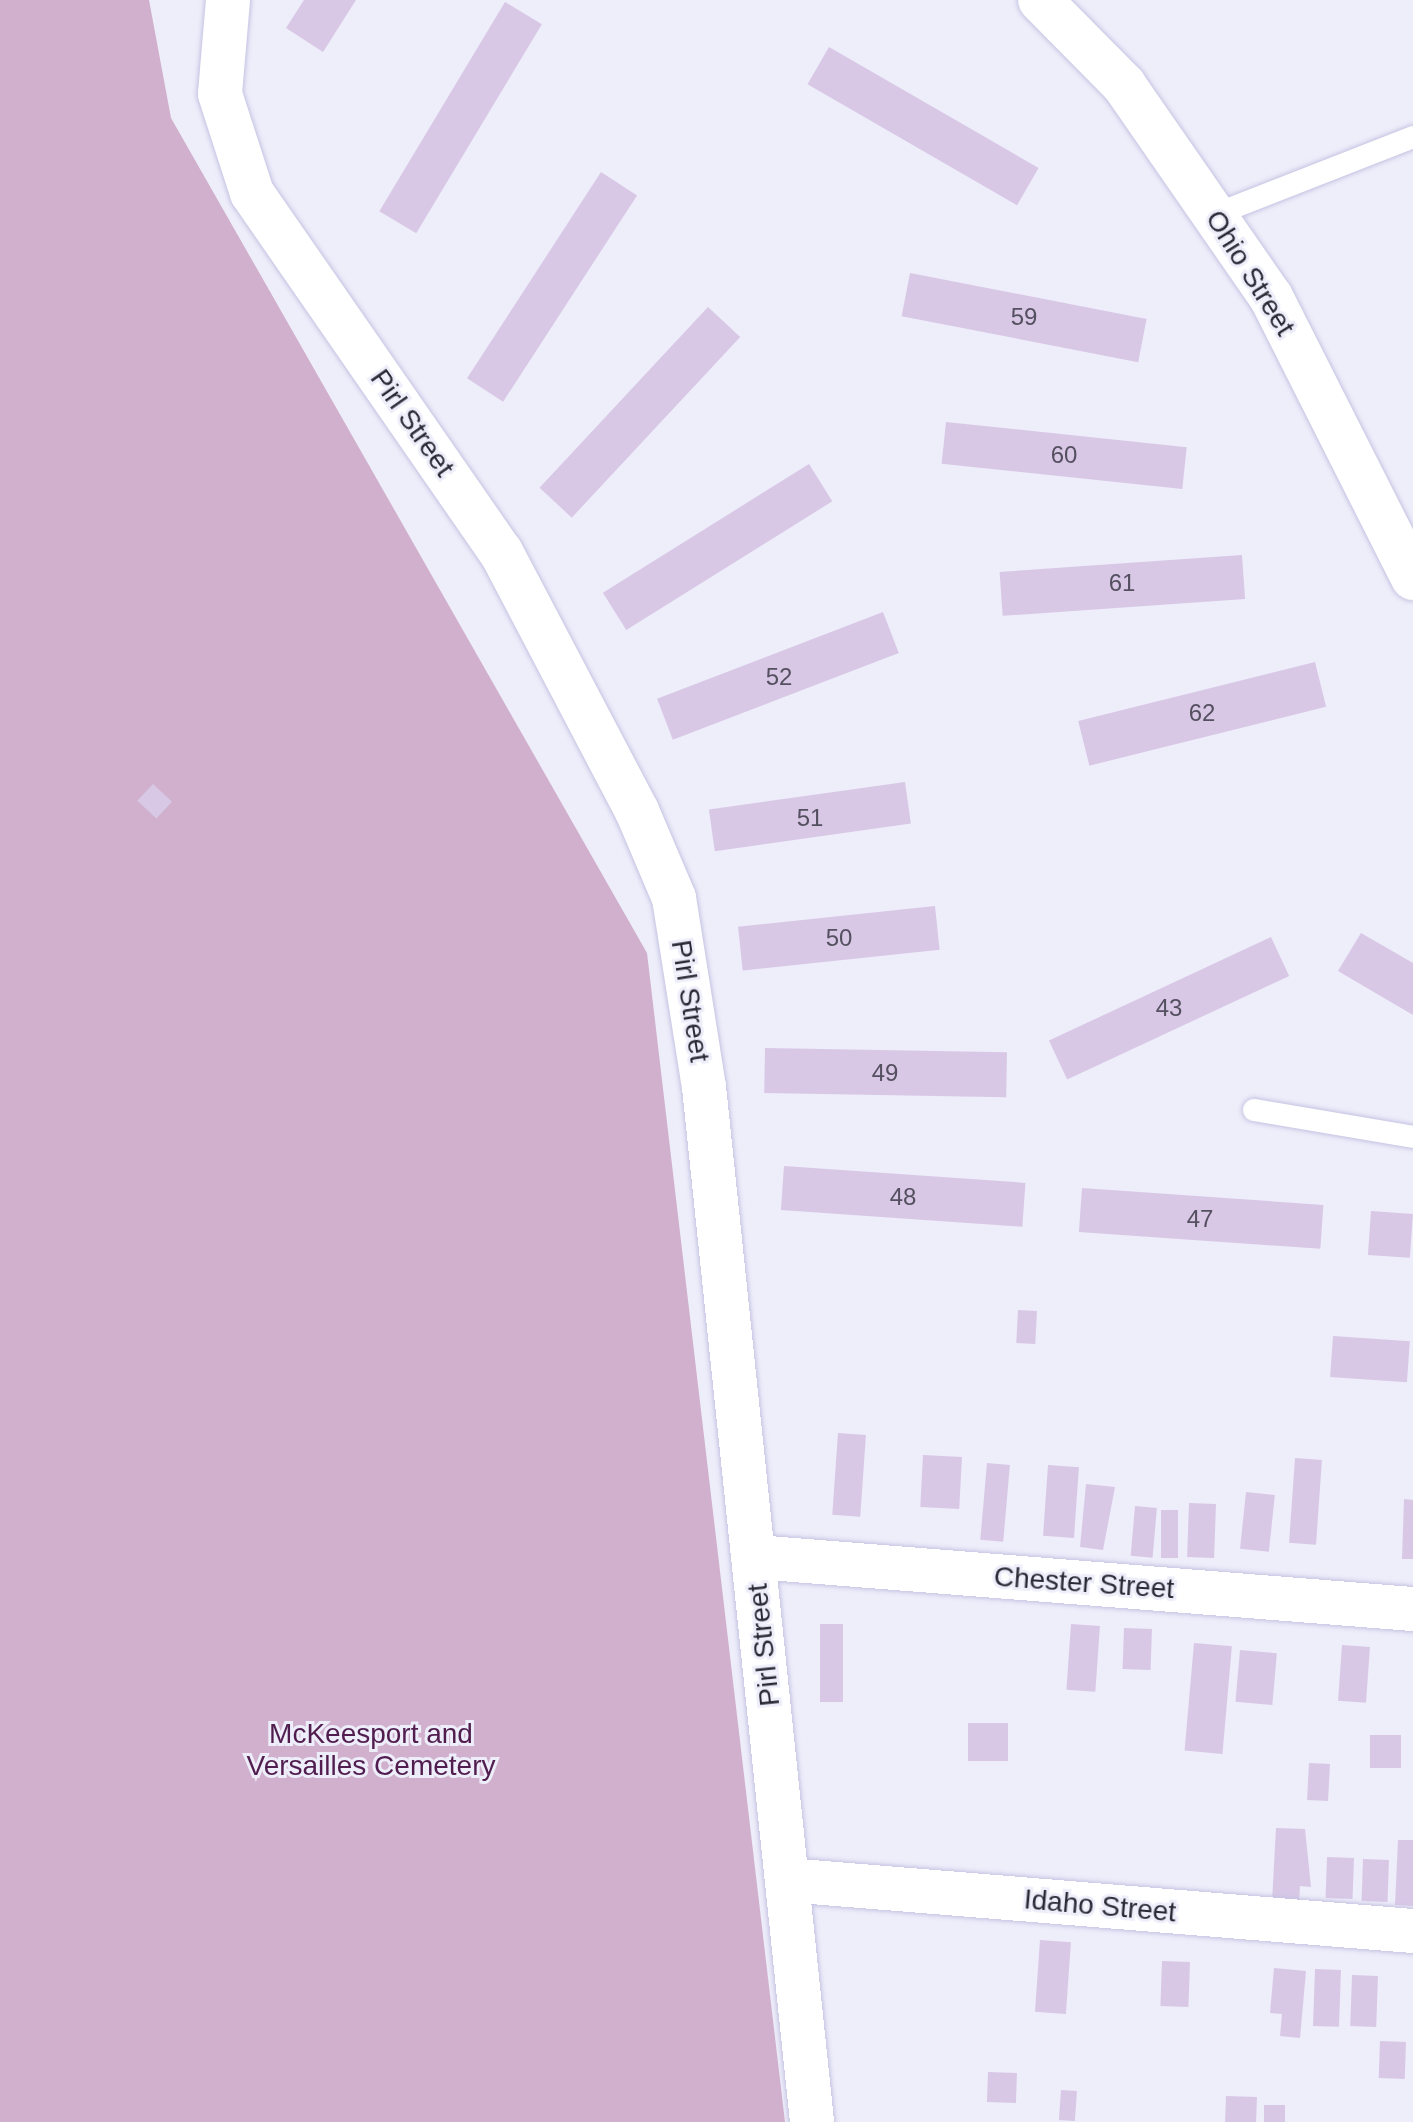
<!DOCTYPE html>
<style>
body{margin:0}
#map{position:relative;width:1413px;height:2122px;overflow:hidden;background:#eeedfa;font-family:Arial,sans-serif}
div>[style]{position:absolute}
.green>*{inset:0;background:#d0b0cc}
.building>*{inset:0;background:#d8c8e6;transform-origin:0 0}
.roads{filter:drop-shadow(0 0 2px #c5c3e2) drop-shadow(0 0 2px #c5c3e2)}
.service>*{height:22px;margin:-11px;padding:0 11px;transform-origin:11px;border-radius:11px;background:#fff}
.minor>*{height:44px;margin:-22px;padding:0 22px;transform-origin:22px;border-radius:22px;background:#fff}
span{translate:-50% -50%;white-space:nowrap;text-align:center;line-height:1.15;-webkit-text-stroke:6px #eeedfa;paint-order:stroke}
.number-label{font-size:24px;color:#555060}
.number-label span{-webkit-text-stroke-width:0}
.street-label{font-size:28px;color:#292834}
.park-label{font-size:28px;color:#501d4e}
</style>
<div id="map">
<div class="green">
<div style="clip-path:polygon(0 0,149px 0,171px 118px,647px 953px,785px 2122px,0 2122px)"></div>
</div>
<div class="building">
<div style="clip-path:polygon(304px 0,356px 0,323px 52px,286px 28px)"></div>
<div style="left:505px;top:2px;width:43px;height:244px;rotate:31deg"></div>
<div style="left:829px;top:47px;width:242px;height:43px;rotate:30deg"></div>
<div style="left:601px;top:172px;width:43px;height:246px;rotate:33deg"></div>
<div style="left:910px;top:273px;width:241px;height:44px;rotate:11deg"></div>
<div style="left:708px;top:307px;width:44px;height:247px;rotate:43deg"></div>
<div style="left:946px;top:422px;width:242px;height:42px;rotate:6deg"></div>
<div style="left:809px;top:464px;width:44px;height:243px;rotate:58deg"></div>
<div style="left:1242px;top:555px;width:44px;height:243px;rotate:86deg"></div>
<div style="left:883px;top:612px;width:44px;height:242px;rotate:69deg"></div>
<div style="left:1315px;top:662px;width:46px;height:244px;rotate:76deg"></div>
<div style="left:905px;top:782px;width:42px;height:198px;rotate:82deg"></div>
<div style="left:153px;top:784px;width:26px;height:23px;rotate:43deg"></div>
<div style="left:935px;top:906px;width:44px;height:198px;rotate:84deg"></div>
<div style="clip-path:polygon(1361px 933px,1413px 963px,1413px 1015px,1338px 971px)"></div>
<div style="left:1271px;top:937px;width:43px;height:245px;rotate:65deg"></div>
<div style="left:765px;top:1048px;width:242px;height:45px;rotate:1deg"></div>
<div style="left:784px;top:1166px;width:242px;height:44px;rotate:4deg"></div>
<div style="left:1082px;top:1188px;width:242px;height:44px;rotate:4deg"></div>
<div style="left:1371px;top:1211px;width:42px;height:44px;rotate:4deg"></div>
<div style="left:1018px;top:1310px;width:19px;height:33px;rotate:3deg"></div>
<div style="left:1333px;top:1336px;width:77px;height:41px;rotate:4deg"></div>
<div style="left:838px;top:1433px;width:28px;height:82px;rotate:4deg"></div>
<div style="left:923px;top:1455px;width:39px;height:52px;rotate:3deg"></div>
<div style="left:1295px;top:1458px;width:27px;height:85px;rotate:4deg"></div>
<div style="left:987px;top:1463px;width:23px;height:77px;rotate:5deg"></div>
<div style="left:1048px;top:1465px;width:31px;height:71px;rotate:4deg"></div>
<div style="clip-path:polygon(1086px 1484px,1115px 1487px,1103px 1550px,1080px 1547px)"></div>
<div style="left:1246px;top:1492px;width:29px;height:57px;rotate:6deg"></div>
<div style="clip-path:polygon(1404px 1499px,1413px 1500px,1413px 1559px,1402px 1559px)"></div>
<div style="left:1189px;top:1503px;width:27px;height:54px;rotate:2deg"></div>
<div style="left:1135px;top:1506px;width:22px;height:50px;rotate:5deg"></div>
<div style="left:1161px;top:1510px;width:17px;height:48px"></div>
<div style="left:820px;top:1624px;width:23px;height:78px"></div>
<div style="left:1071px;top:1624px;width:29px;height:66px;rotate:4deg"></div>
<div style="left:1124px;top:1628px;width:28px;height:41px;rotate:2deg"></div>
<div style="left:1194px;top:1643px;width:38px;height:108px;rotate:5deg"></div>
<div style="left:1342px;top:1645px;width:28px;height:56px;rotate:4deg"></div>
<div style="left:1240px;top:1650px;width:37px;height:52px;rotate:5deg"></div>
<div style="left:968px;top:1723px;width:40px;height:38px"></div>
<div style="left:1370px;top:1735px;width:31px;height:33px"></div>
<div style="left:1309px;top:1763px;width:21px;height:37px;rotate:3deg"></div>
<div style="clip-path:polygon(1276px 1828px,1305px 1829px,1311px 1887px,1300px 1886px,1299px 1903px,1272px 1902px)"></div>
<div style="clip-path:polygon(1398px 1840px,1413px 1840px,1413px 1906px,1395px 1905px)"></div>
<div style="left:1327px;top:1857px;width:27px;height:41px;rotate:2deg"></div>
<div style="left:1363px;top:1859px;width:26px;height:42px;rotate:2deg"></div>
<div style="left:1040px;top:1940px;width:31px;height:72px;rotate:4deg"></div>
<div style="left:1162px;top:1961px;width:28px;height:45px;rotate:2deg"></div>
<div style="clip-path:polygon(1274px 1968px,1306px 1971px,1300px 2038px,1280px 2036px,1282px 2014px,1270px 2013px)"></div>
<div style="left:1315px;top:1969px;width:26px;height:57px;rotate:2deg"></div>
<div style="left:1352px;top:1975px;width:26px;height:51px;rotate:2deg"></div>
<div style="left:1380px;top:2041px;width:26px;height:37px;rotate:2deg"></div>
<div style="left:988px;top:2072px;width:29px;height:30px;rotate:2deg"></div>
<div style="left:1061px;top:2090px;width:16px;height:30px;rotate:4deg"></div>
<div style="left:1226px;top:2096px;width:31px;height:26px;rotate:2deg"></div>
<div style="left:1264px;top:2105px;width:21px;height:17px"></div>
</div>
<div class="roads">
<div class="service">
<div style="left:1214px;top:215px;width:214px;rotate:-21.4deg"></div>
<div style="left:1254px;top:1110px;width:161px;rotate:9.6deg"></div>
</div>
<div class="minor">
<div style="left:228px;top:0;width:94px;rotate:94.9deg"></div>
<div style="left:220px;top:94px;width:104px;rotate:72.1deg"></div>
<div style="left:252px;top:193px;width:437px;rotate:55.3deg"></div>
<div style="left:501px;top:552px;width:293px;rotate:62.3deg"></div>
<div style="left:637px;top:811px;width:95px;rotate:67deg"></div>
<div style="left:674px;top:898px;width:191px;rotate:81deg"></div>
<div style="left:704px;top:1087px;width:1041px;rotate:84.04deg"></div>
<div style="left:1040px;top:0;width:120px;rotate:45.3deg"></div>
<div style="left:1124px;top:85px;width:258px;rotate:55.3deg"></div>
<div style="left:1271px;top:297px;width:315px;rotate:63.2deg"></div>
<div style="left:756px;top:1557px;width:659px;rotate:4.53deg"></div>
<div style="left:787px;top:1880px;width:628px;rotate:4.66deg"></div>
</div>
</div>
<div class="number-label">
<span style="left:1024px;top:317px">59</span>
<span style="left:1064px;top:455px">60</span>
<span style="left:1122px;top:583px">61</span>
<span style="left:779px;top:677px">52</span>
<span style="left:1202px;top:713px">62</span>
<span style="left:810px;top:818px">51</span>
<span style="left:839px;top:938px">50</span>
<span style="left:1169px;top:1008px">43</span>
<span style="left:885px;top:1073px">49</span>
<span style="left:903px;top:1197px">48</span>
<span style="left:1200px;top:1219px">47</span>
</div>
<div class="street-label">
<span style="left:1250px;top:273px;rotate:58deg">Ohio Street</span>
<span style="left:412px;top:423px;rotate:55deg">Pirl Street</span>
<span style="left:690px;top:1001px;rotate:81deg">Pirl Street</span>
<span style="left:1084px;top:1583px;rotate:4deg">Chester Street</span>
<span style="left:764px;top:1645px;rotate:-96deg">Pirl Street</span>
<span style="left:1100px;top:1906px;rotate:5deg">Idaho Street</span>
</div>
<div class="park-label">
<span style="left:371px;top:1750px">McKeesport and<br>Versailles Cemetery</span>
</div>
</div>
